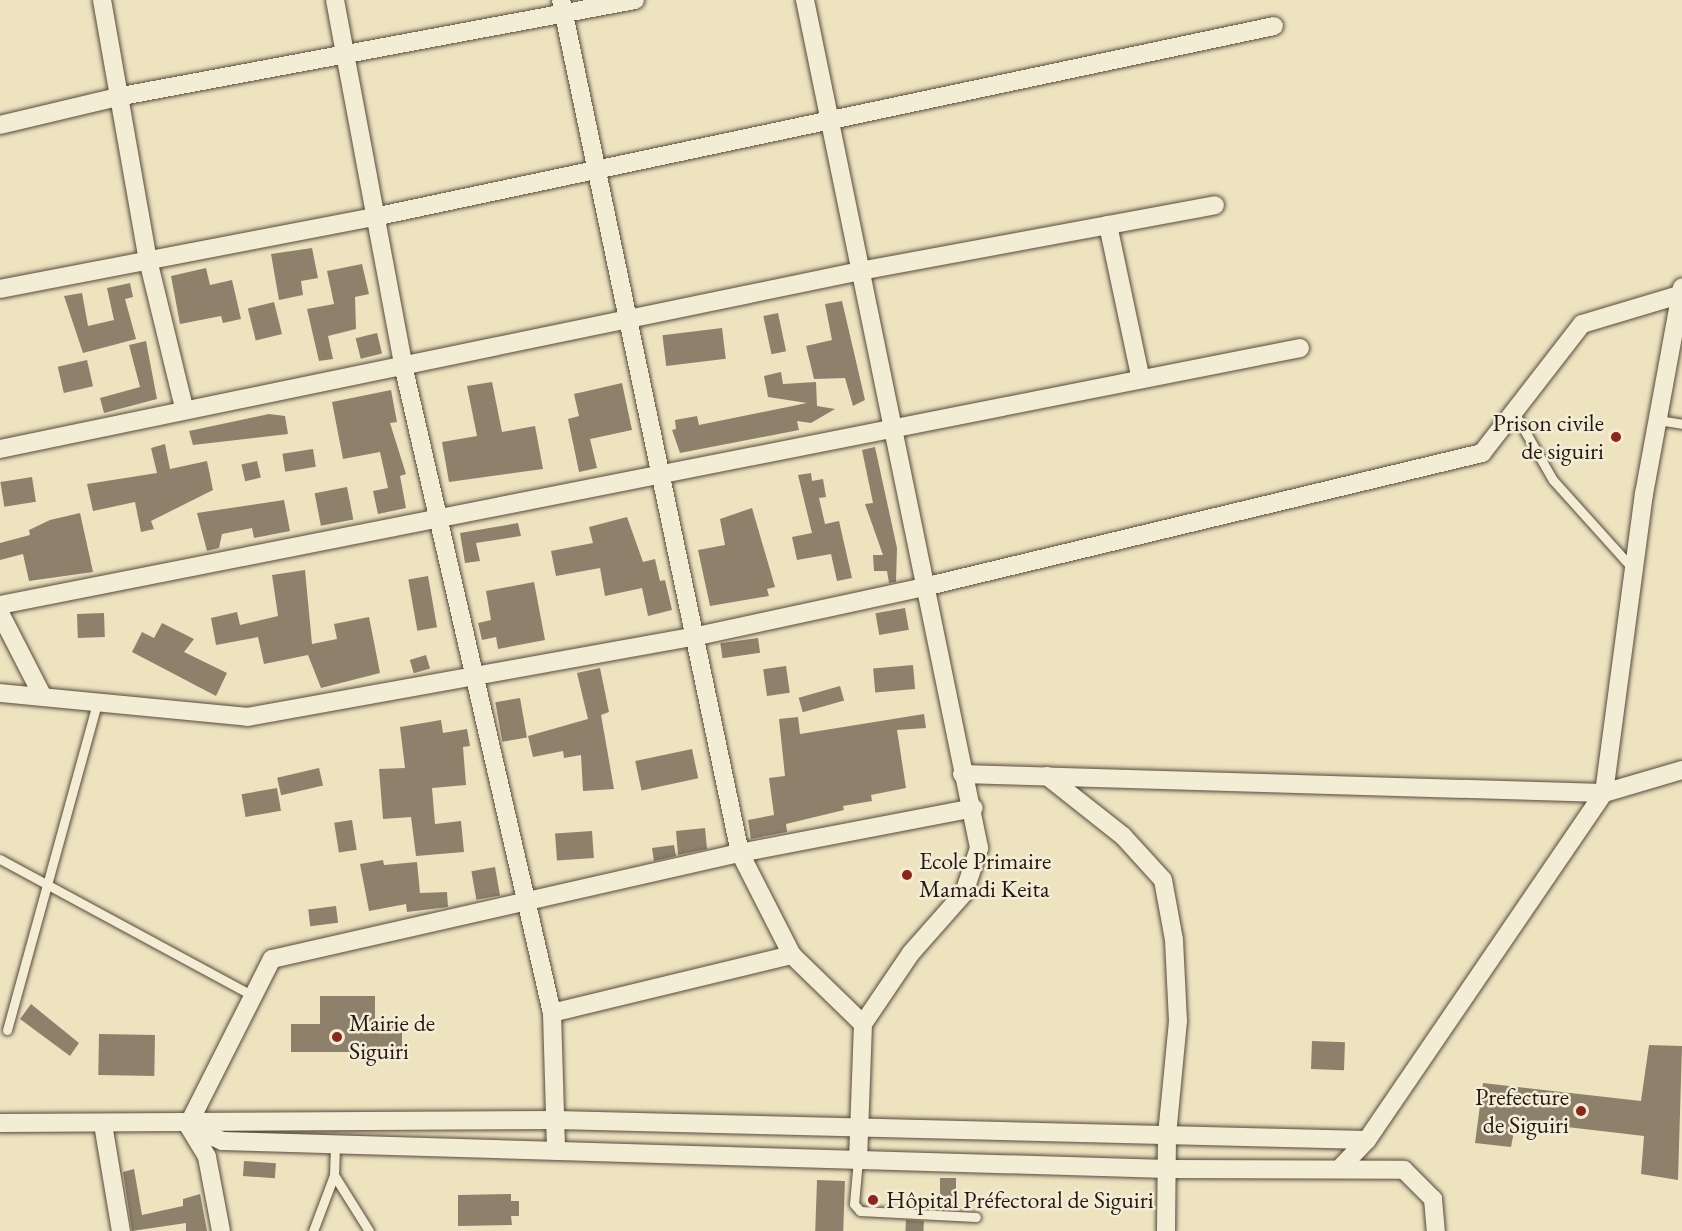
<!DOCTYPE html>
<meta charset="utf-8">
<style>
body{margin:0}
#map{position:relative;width:1682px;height:1231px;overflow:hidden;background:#ede3bf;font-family:"EB Garamond",serif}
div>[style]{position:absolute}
.building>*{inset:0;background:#8d816b;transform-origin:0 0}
.roads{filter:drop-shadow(0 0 2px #574a3c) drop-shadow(0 0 2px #574a3c)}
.lane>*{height:9px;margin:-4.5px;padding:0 4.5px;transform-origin:4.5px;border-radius:4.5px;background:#f3edd5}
.street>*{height:18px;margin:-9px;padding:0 9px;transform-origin:9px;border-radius:9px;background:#f3edd5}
.dots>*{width:16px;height:16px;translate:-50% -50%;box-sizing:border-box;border:3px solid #f3edd5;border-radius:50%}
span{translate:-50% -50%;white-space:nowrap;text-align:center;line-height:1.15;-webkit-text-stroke:5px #f3edd5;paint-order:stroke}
.poi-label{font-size:24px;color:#251711}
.right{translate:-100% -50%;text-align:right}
.left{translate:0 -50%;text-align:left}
</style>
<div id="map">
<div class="building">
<div style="clip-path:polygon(312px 248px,318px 278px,301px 281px,303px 295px,279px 300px,271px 254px)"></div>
<div style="clip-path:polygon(362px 264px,369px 294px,355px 297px,356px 329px,328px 336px,333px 359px,319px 361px,307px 309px,334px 304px,327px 271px)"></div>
<div style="clip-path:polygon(206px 268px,210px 285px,232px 280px,241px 319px,223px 323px,221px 316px,180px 324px,171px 276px)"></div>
<div style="clip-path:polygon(130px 283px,133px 297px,125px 299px,136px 339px,83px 353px,64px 296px,82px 293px,88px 326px,114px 320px,107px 288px)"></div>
<div style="clip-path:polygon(842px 301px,865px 400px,853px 406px,845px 378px,814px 379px,806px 346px,832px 340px,825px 304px)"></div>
<div style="left:274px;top:302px;width:33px;height:27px;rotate:76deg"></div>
<div style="left:778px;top:313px;width:39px;height:15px;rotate:78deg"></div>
<div style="left:722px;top:328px;width:31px;height:60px;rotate:83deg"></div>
<div style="left:377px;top:333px;width:21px;height:22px;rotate:76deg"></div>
<div style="clip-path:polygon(146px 341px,157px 399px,104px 413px,100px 398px,140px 387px,129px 345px)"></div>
<div style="left:87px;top:360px;width:27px;height:30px;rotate:77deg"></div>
<div style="clip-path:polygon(781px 372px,783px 384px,816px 382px,817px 406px,835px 409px,811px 423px,797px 421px,799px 430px,680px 453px,672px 430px,676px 429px,675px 420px,697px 416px,699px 425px,807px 403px,768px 397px,764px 376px)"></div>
<div style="clip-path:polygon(492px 382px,502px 432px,535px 426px,543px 469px,449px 482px,442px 442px,477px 436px,467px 386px)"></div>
<div style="clip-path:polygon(622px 383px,632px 430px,590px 439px,597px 468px,579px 472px,568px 419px,579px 416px,574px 394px)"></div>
<div style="clip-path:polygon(391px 390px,397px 422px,390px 423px,406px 474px,400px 476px,406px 508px,378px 514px,373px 491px,388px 488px,380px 452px,343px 459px,332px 402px)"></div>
<div style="clip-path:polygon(269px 414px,285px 416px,288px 434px,193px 445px,189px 431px)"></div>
<div style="clip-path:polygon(165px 444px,170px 469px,207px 461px,213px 490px,151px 521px,154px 529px,141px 532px,135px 502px,93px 511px,87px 484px,157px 473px,151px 448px)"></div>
<div style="clip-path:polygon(875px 447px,897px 548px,896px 582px,889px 583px,887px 571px,874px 571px,873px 555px,883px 555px,865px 504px,873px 503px,862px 450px)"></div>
<div style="left:313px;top:449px;width:18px;height:31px;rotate:81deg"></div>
<div style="left:257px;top:461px;width:17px;height:16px;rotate:77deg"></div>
<div style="clip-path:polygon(811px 473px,812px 481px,823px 479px,826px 497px,819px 498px,825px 524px,839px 521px,852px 578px,837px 581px,831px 554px,797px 560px,792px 537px,812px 533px,798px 475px)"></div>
<div style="left:32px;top:477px;width:25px;height:32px;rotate:81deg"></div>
<div style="left:347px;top:487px;width:33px;height:33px;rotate:79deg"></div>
<div style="clip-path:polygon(284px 500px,290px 531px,254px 538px,252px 528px,222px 534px,219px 548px,207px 551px,197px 513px)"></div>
<div style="clip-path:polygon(752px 508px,775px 587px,767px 589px,769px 596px,710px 606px,698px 550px,725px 545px,720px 519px)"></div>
<div style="clip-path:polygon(80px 513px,93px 572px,29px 581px,23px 554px,0 560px,0 543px,30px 535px,29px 530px,50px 520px)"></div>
<div style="clip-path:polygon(627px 517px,643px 562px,655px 559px,660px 581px,665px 580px,672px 610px,648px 616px,642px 588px,605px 596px,600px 568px,556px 576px,551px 551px,593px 543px,589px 527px)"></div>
<div style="clip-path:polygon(518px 523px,521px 536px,476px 543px,480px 561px,465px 563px,460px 533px)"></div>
<div style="clip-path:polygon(305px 570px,312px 644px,337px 639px,334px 624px,369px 617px,380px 673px,321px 688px,308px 655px,264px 664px,258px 637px,216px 645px,211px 618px,237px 612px,240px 625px,278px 616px,272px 575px)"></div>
<div style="left:428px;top:576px;width:52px;height:20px;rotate:80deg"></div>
<div style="clip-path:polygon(534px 582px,545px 640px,498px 649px,496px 637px,482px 640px,478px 623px,491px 620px,486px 591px)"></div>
<div style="left:905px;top:608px;width:22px;height:30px;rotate:80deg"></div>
<div style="left:104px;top:613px;width:24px;height:27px;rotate:88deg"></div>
<div style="clip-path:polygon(162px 623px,194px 639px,184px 652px,227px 673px,216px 696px,132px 652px,142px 632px,154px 638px)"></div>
<div style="left:758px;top:638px;width:15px;height:38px;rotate:82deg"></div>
<div style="left:426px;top:655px;width:14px;height:17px;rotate:73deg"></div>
<div style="left:913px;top:665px;width:24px;height:40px;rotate:85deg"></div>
<div style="left:786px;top:666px;width:27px;height:23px;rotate:82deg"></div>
<div style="clip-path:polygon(600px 668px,609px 712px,601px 715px,614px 789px,583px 791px,581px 755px,564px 758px,563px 751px,533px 757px,528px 736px,588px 719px,577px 673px)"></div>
<div style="left:840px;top:686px;width:15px;height:43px;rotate:74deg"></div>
<div style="left:520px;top:698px;width:40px;height:25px;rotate:80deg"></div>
<div style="clip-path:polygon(924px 714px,926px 728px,897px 730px,906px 788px,871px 795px,872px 801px,843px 806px,844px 810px,786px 824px,787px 832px,751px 839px,748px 820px,774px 815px,769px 778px,785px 776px,779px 719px,798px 717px,800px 734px)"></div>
<div style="clip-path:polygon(441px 720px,443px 733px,467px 729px,470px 746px,463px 747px,466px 785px,432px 788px,435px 824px,461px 821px,464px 852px,416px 856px,411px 817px,383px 819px,379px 769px,405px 768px,400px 727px)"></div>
<div style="left:692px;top:749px;width:30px;height:58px;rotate:78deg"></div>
<div style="left:319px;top:768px;width:18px;height:43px;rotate:77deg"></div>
<div style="left:277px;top:788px;width:23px;height:36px;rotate:80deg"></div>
<div style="left:352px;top:820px;width:30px;height:18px;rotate:81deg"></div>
<div style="clip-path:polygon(705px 828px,707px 849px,678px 855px,676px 831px)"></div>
<div style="left:592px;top:831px;width:27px;height:37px;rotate:86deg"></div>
<div style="clip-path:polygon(674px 845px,676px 856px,654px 861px,652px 848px)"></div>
<div style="clip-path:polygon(383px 860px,384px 865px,417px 862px,420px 893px,447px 892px,448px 907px,407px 912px,406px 904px,369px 911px,360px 864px)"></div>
<div style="left:495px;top:867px;width:29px;height:24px;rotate:80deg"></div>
<div style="left:336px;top:906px;width:17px;height:28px;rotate:83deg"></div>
<div style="clip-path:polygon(320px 996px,375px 996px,375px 1025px,402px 1025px,402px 1052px,291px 1052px,291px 1024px,320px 1024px)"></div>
<div style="clip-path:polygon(31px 1004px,79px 1043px,70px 1056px,20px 1019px)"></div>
<div style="left:99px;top:1034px;width:56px;height:41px;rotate:1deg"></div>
<div style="left:1312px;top:1041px;width:33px;height:28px;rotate:2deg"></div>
<div style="clip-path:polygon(1649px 1045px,1682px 1046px,1678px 1180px,1641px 1174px,1644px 1136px,1516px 1121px,1511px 1147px,1475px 1143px,1483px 1083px,1641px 1101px)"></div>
<div style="left:244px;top:1161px;width:32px;height:15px;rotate:4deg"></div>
<div style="clip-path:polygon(134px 1169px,142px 1215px,183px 1206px,183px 1199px,200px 1194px,207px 1231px,186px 1231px,186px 1223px,132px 1231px,123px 1172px)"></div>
<div style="left:940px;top:1178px;width:16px;height:27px"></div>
<div style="left:817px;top:1180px;width:28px;height:51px;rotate:2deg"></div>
<div style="clip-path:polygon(511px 1194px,511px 1201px,519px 1201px,519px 1216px,511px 1216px,512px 1225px,458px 1226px,458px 1195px)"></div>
<div style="left:906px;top:1220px;width:18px;height:11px;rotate:3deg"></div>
</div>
<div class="roads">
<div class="lane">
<div style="left:1514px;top:412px;width:78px;rotate:60.2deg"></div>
<div style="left:1553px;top:480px;width:120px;rotate:48deg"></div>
<div style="left:1658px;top:420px;width:24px;rotate:9deg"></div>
<div style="left:0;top:859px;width:288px;rotate:28.4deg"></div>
<div style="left:7px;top:1030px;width:338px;rotate:-74.6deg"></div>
<div style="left:858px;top:1159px;width:45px;rotate:95.1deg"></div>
<div style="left:854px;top:1204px;width:9px;rotate:49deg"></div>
<div style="left:860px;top:1211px;width:116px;rotate:3deg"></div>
<div style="left:334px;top:1175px;width:66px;rotate:58deg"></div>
<div style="left:313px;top:1231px;width:60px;rotate:-69.4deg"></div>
<div style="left:334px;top:1175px;width:31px;rotate:-88deg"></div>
</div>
<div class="street">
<div style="left:102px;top:0;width:264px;rotate:80deg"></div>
<div style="left:148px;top:260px;width:152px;rotate:76.3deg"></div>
<div style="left:335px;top:0;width:371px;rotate:79.4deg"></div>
<div style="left:403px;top:365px;width:665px;rotate:77.05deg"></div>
<div style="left:552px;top:1013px;width:138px;rotate:88.3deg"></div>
<div style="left:561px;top:0;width:872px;rotate:78.15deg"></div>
<div style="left:740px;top:853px;width:114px;rotate:63deg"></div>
<div style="left:792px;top:955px;width:99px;rotate:44.2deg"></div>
<div style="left:863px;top:1024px;width:135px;rotate:92.1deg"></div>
<div style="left:805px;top:0;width:866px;rotate:78.4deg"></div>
<div style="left:979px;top:848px;width:47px;rotate:108.4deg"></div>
<div style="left:964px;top:893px;width:80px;rotate:131.5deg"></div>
<div style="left:911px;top:953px;width:86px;rotate:124.1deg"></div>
<div style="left:0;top:125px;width:125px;rotate:-13.4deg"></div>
<div style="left:122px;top:96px;width:522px;rotate:-10.6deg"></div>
<div style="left:1108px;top:225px;width:154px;rotate:78deg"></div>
<div style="left:0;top:289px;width:381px;rotate:-10.9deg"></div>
<div style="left:374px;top:217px;width:920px;rotate:-11.98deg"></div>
<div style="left:0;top:449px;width:878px;rotate:-11.69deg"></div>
<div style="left:860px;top:271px;width:361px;rotate:-10.5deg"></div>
<div style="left:0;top:605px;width:1325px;rotate:-11.18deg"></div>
<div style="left:0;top:613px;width:94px;rotate:62.9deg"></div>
<div style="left:0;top:693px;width:248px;rotate:5.5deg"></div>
<div style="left:247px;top:717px;width:453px;rotate:-10.2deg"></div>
<div style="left:693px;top:637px;width:236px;rotate:-12.2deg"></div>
<div style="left:924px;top:587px;width:574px;rotate:-13.5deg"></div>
<div style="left:1482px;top:453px;width:163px;rotate:-52.2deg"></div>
<div style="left:1582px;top:324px;width:104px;rotate:-16.7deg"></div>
<div style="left:962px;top:774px;width:642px;rotate:1.7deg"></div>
<div style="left:1604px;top:793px;width:81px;rotate:-16.4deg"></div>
<div style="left:1047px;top:776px;width:97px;rotate:38.3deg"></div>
<div style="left:1123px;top:836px;width:59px;rotate:47.7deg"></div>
<div style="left:1163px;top:880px;width:61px;rotate:79.6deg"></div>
<div style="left:1174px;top:940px;width:81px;rotate:87.2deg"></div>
<div style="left:1178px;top:1021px;width:116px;rotate:95.5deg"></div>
<div style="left:1167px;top:1136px;width:95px;rotate:90.6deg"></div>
<div style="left:552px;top:1013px;width:247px;rotate:-13.6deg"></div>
<div style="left:0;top:1123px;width:556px;rotate:-0.31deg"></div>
<div style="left:556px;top:1120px;width:811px;rotate:1.41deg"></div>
<div style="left:103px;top:1124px;width:109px;rotate:80.5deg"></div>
<div style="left:188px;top:1125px;width:38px;rotate:25deg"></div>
<div style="left:223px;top:1141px;width:945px;rotate:1.7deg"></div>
<div style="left:1168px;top:1169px;width:236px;rotate:0.2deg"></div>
<div style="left:1404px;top:1170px;width:41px;rotate:45deg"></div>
<div style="left:1433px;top:1199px;width:32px;rotate:85deg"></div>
<div style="left:188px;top:1125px;width:186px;rotate:-63.2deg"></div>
<div style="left:272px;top:959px;width:480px;rotate:-12.8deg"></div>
<div style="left:740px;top:853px;width:238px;rotate:-10.9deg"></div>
<div style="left:188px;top:1125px;width:37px;rotate:59deg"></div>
<div style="left:207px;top:1157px;width:75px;rotate:79.3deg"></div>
<div style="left:1342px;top:1166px;width:36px;rotate:-46deg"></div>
<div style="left:1367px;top:1140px;width:420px;rotate:-55.7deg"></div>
<div style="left:1604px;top:793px;width:302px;rotate:-82.4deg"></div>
<div style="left:1644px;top:494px;width:210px;rotate:-79.6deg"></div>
</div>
</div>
<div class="dots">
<div style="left:1616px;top:437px;background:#8f2418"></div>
<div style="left:907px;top:875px;background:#8f2418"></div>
<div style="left:337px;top:1037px;background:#8f2418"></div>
<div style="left:1581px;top:1111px;background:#8f2418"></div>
<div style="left:873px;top:1200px;background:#8f2418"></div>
</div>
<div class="poi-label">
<span class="right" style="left:1604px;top:437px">Prison civile<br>de siguiri</span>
<span class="left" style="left:919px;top:875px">Ecole Primaire<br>Mamadi Keita</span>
<span class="left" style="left:349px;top:1037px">Mairie de<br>Siguiri</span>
<span class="right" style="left:1569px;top:1111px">Prefecture<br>de Siguiri</span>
<span class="left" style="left:886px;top:1200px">Hôpital Préfectoral de Siguiri</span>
</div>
</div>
